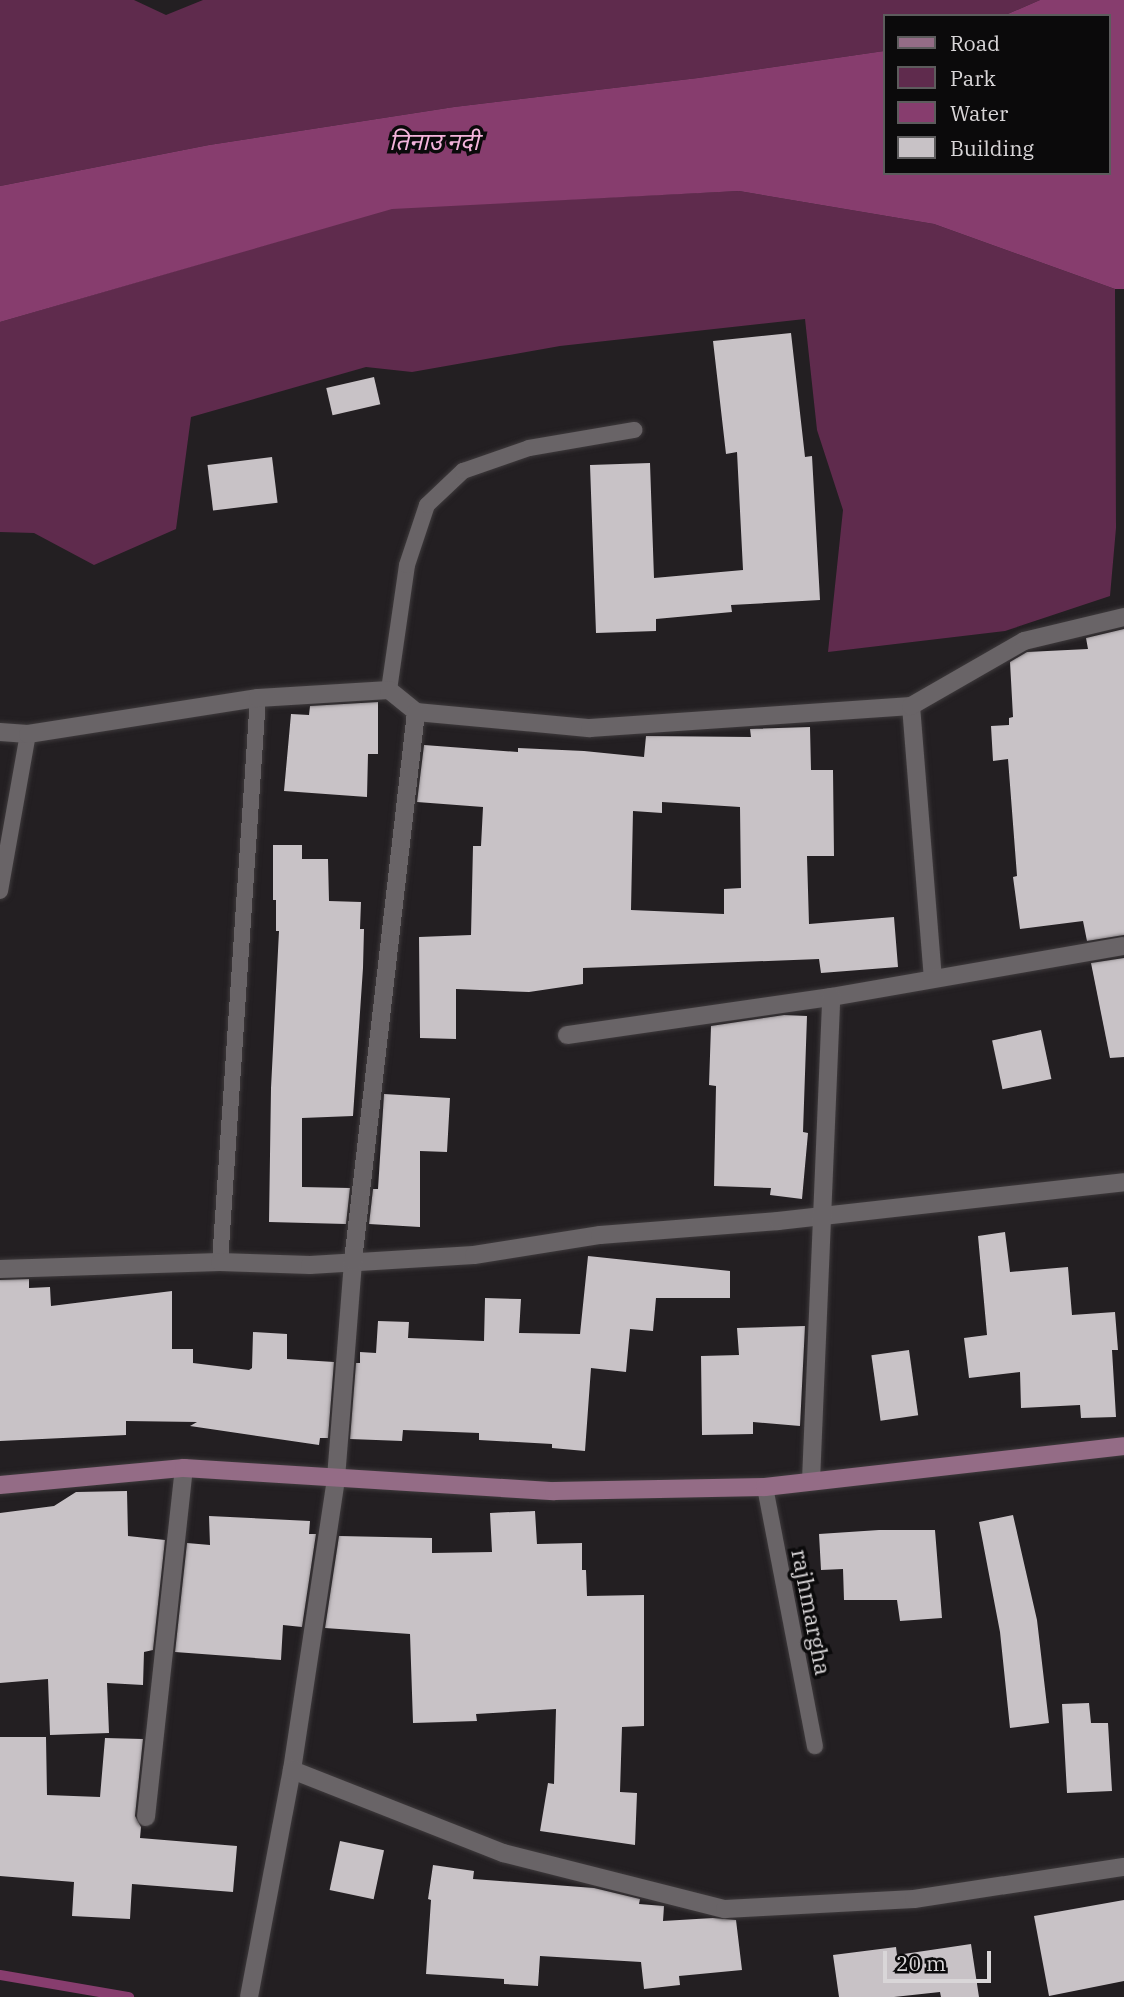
<!DOCTYPE html>
<meta charset="utf-8">
<style>
body{margin:0}
#map{position:relative;width:1124px;height:1997px;overflow:hidden;background:#231f22;font-family:"IBM Plex Serif","Noto Sans Devanagari",serif}
div>[style]{position:absolute}
.green>*{inset:0;background:#5f2b4d}
.water>*{inset:0;background:#873d6e}
.stream>*{height:10px;margin:-5px;padding:0 5px;transform-origin:5px;border-radius:5px;background:#873d6e}
.building>*{inset:0;background:#c8c2c6;transform-origin:0 0}
.roads{filter:drop-shadow(0 0 2px #3e3a3c) drop-shadow(0 0 2px #3e3a3c)}
.lane>*{height:16px;margin:-8px;padding:0 8px;transform-origin:8px;border-radius:8px;background:#696467}
.street>*{height:18px;margin:-9px;padding:0 9px;transform-origin:9px;border-radius:9px;background:#696467}
.secondary>*{height:18px;margin:-9px;padding:0 9px;transform-origin:9px;border-radius:9px;background:#946c86}
span{translate:-50% -50%;white-space:nowrap;text-align:center;line-height:1.15;-webkit-text-stroke:7px #0b0a0b;paint-order:stroke}
.street-label{font-size:23px;color:#d9d6d8}
.water-label{font-size:24px;color:#f4b4db;font-style:italic}
.legend{position:absolute;left:883px;top:14px;width:228px;height:161px;box-sizing:border-box;background:#0b0a0b;border:2px solid #5d5c5d;margin:0;padding:9px 12px;list-style:none;font-size:21px;color:#d9d6d8}
.legend li{display:flex;align-items:center;gap:14px;height:35px}
.legend b{width:35px;border:2px solid #5d5c5d}
.scale{position:absolute;left:883px;top:1951px;width:108px;height:32px;box-sizing:border-box;border:4px solid #d9d6d8;border-top:0;padding-left:9px;font-size:21px;line-height:24px;white-space:nowrap;color:#d9d6d8;-webkit-text-stroke:5px #0b0a0b;paint-order:stroke}
</style>
<div id="map">
<div class="green">
<div style="clip-path:polygon(0 0,134px 0,166px 15px,203px 0,1040px 0,1003px 16px,884px 16px,884px 51px,698px 78px,454px 107px,209px 145px,0 186px)"></div>
<div style="clip-path:polygon(739px 191px,934px 224px,1115px 289px,1116px 528px,1110px 596px,1005px 631px,828px 652px,843px 510px,817px 430px,805px 319px,560px 346px,412px 372px,366px 367px,191px 417px,176px 529px,94px 565px,34px 533px,0 532px,0 322px,392px 208px)"></div>
</div>
<div class="water">
<div style="clip-path:polygon(1040px 0,1124px 0,1124px 289px,1115px 289px,934px 224px,739px 191px,392px 209px,0 322px,0 186px,209px 145px,454px 107px,698px 78px,884px 51px,884px 173px,1108px 173px,1108px 16px,1003px 16px)"></div>
</div>
<div class="stream">
<div style="left:0;top:1975px;width:131px;rotate:9.7deg"></div>
</div>
<div class="building">
<div style="clip-path:polygon(791px 333px,805px 457px,812px 456px,820px 600px,731px 605px,732px 612px,656px 619px,656px 631px,596px 633px,590px 465px,650px 463px,654px 578px,743px 570px,737px 452px,726px 454px,713px 341px)"></div>
<div style="left:374px;top:377px;width:28px;height:49px;rotate:77deg"></div>
<div style="left:272px;top:457px;width:46px;height:65px;rotate:83deg"></div>
<div style="clip-path:polygon(1124px 629px,1124px 935px,1087px 941px,1083px 921px,1020px 929px,1013px 877px,1017px 876px,1008px 759px,993px 761px,991px 726px,1009px 725px,1009px 718px,1013px 717px,1010px 662px,1027px 652px,1088px 649px,1086px 638px)"></div>
<div style="clip-path:polygon(378px 702px,378px 754px,368px 754px,367px 797px,284px 791px,291px 714px,309px 715px,310px 706px)"></div>
<div style="clip-path:polygon(evenodd,810px 727px,811px 770px,833px 770px,834px 856px,807px 856px,809px 924px,894px 917px,898px 967px,821px 973px,819px 959px,583px 968px,583px 984px,529px 992px,456px 989px,456px 1039px,420px 1038px,419px 937px,471px 935px,473px 846px,481px 846px,483px 807px,417px 802px,424px 745px,518px 752px,518px 748px,584px 751px,644px 757px,646px 736px,751px 737px,750px 729px,810px 727px,662px 802px,740px 807px,741px 888px,724px 889px,724px 914px,631px 910px,633px 811px,662px 813px,662px 802px)"></div>
<div style="clip-path:polygon(273px 845px,302px 845px,302px 859px,328px 859px,329px 901px,361px 902px,360px 929px,364px 929px,363px 968px,353px 1116px,302px 1118px,302px 1187px,350px 1188px,346px 1224px,269px 1222px,271px 1088px,279px 931px,276px 931px,276px 900px,273px 900px)"></div>
<div style="clip-path:polygon(1124px 958px,1124px 1057px,1110px 1058px,1091px 963px)"></div>
<div style="clip-path:polygon(784px 1015px,807px 1016px,803px 1132px,808px 1133px,802px 1199px,770px 1195px,771px 1188px,714px 1186px,716px 1086px,709px 1085px,711px 1026px)"></div>
<div style="left:1041px;top:1030px;width:50px;height:50px;rotate:78deg"></div>
<div style="clip-path:polygon(384px 1094px,450px 1098px,447px 1152px,420px 1151px,420px 1227px,369px 1224px,373px 1189px,378px 1189px)"></div>
<div style="clip-path:polygon(1005px 1232px,1010px 1272px,1068px 1267px,1072px 1315px,1115px 1312px,1118px 1350px,1112px 1350px,1116px 1417px,1081px 1418px,1080px 1405px,1021px 1408px,1020px 1372px,969px 1378px,964px 1338px,987px 1335px,978px 1236px)"></div>
<div style="clip-path:polygon(588px 1256px,730px 1271px,730px 1298px,656px 1298px,653px 1331px,630px 1329px,626px 1372px,591px 1368px,585px 1451px,552px 1448px,552px 1444px,479px 1440px,479px 1433px,403px 1430px,402px 1441px,350px 1439px,356px 1363px,360px 1363px,360px 1352px,376px 1353px,378px 1321px,409px 1322px,408px 1338px,484px 1341px,485px 1298px,521px 1299px,519px 1333px,580px 1334px)"></div>
<div style="clip-path:polygon(29px 1279px,29px 1288px,50px 1287px,51px 1306px,172px 1291px,172px 1349px,193px 1349px,193px 1363px,249px 1370px,252px 1368px,253px 1332px,287px 1334px,287px 1359px,334px 1362px,328px 1438px,320px 1438px,319px 1445px,190px 1426px,197px 1422px,126px 1421px,126px 1435px,0 1441px,0 1280px)"></div>
<div style="clip-path:polygon(805px 1326px,800px 1426px,753px 1422px,753px 1434px,702px 1435px,701px 1356px,739px 1355px,737px 1328px)"></div>
<div style="left:909px;top:1350px;width:66px;height:38px;rotate:82deg"></div>
<div style="clip-path:polygon(127px 1491px,128px 1536px,165px 1540px,153px 1650px,144px 1652px,143px 1685px,107px 1683px,109px 1733px,50px 1735px,48px 1679px,0 1683px,0 1513px,54px 1506px,76px 1492px)"></div>
<div style="clip-path:polygon(535px 1511px,537px 1544px,582px 1543px,582px 1570px,586px 1570px,587px 1596px,644px 1595px,644px 1726px,622px 1727px,620px 1792px,637px 1793px,635px 1845px,540px 1831px,548px 1783px,554px 1784px,556px 1709px,476px 1714px,477px 1721px,413px 1723px,410px 1634px,325px 1628px,339px 1536px,432px 1538px,432px 1553px,492px 1552px,490px 1513px)"></div>
<div style="clip-path:polygon(1013px 1515px,1037px 1620px,1049px 1723px,1010px 1728px,1000px 1632px,979px 1522px)"></div>
<div style="clip-path:polygon(209px 1516px,310px 1521px,309px 1534px,316px 1534px,302px 1627px,283px 1625px,281px 1660px,175px 1652px,187px 1543px,210px 1545px)"></div>
<div style="clip-path:polygon(879px 1530px,935px 1530px,942px 1618px,900px 1621px,897px 1600px,844px 1600px,843px 1569px,821px 1570px,819px 1534px)"></div>
<div style="clip-path:polygon(1089px 1703px,1091px 1723px,1108px 1723px,1112px 1791px,1067px 1793px,1062px 1704px)"></div>
<div style="clip-path:polygon(0 1737px,46px 1737px,47px 1795px,100px 1797px,105px 1738px,143px 1739px,135px 1816px,141px 1827px,140px 1838px,237px 1846px,233px 1892px,132px 1884px,130px 1919px,72px 1916px,74px 1882px,0 1876px)"></div>
<div style="left:340px;top:1841px;width:45px;height:50px;rotate:12deg"></div>
<div style="clip-path:polygon(433px 1865px,474px 1871px,473px 1879px,594px 1888px,640px 1899px,639px 1904px,664px 1906px,663px 1921px,713px 1918px,736px 1920px,742px 1970px,679px 1976px,680px 1985px,644px 1989px,641px 1962px,540px 1956px,538px 1986px,504px 1984px,504px 1979px,426px 1974px,431px 1900px,428px 1899px)"></div>
<div style="clip-path:polygon(1124px 1900px,1124px 1981px,1049px 1996px,1034px 1916px)"></div>
<div style="clip-path:polygon(971px 1944px,979px 1997px,941px 1997px,940px 1992px,894px 1997px,839px 1997px,833px 1955px,896px 1947px,897px 1955px)"></div>
</div>
<div class="roads">
<div class="lane">
<div style="left:389px;top:690px;width:126px;rotate:-81.8deg"></div>
<div style="left:407px;top:565px;width:63px;rotate:-71.6deg"></div>
<div style="left:427px;top:505px;width:50px;rotate:-43.4deg"></div>
<div style="left:463px;top:471px;width:70px;rotate:-19.2deg"></div>
<div style="left:529px;top:448px;width:107px;rotate:-9.7deg"></div>
<div style="left:0;top:891px;width:159px;rotate:-79.9deg"></div>
<div style="left:220px;top:1262px;width:565px;rotate:-86.15deg"></div>
<div style="left:765px;top:1487px;width:264px;rotate:79.1deg"></div>
</div>
<div class="street">
<div style="left:911px;top:706px;width:273px;rotate:85.4deg"></div>
<div style="left:0;top:732px;width:28px;rotate:4deg"></div>
<div style="left:28px;top:734px;width:233px;rotate:-8.9deg"></div>
<div style="left:258px;top:698px;width:131px;rotate:-3.5deg"></div>
<div style="left:389px;top:690px;width:35px;rotate:39deg"></div>
<div style="left:416px;top:712px;width:175px;rotate:5.3deg"></div>
<div style="left:590px;top:728px;width:322px;rotate:-3.9deg"></div>
<div style="left:911px;top:706px;width:130px;rotate:-29.9deg"></div>
<div style="left:1024px;top:641px;width:103px;rotate:-13.5deg"></div>
<div style="left:567px;top:1035px;width:267px;rotate:-8.2deg"></div>
<div style="left:831px;top:997px;width:297px;rotate:-9.9deg"></div>
<div style="left:0;top:1269px;width:220px;rotate:-1.8deg"></div>
<div style="left:220px;top:1262px;width:90px;rotate:1.9deg"></div>
<div style="left:310px;top:1265px;width:164px;rotate:-3.5deg"></div>
<div style="left:474px;top:1255px;width:128px;rotate:-9deg"></div>
<div style="left:600px;top:1235px;width:179px;rotate:-4.5deg"></div>
<div style="left:778px;top:1221px;width:348px;rotate:-6.4deg"></div>
<div style="left:811px;top:1481px;width:484px;rotate:-87.6deg"></div>
<div style="left:292px;top:1770px;width:295px;rotate:-81.4deg"></div>
<div style="left:336px;top:1478px;width:218px;rotate:-85.5deg"></div>
<div style="left:353px;top:1261px;width:553px;rotate:-83.45deg"></div>
<div style="left:146px;top:1817px;width:351px;rotate:-83.8deg"></div>
<div style="left:249px;top:1997px;width:231px;rotate:-79.3deg"></div>
<div style="left:292px;top:1770px;width:227px;rotate:21.5deg"></div>
<div style="left:503px;top:1853px;width:229px;rotate:14.2deg"></div>
<div style="left:725px;top:1909px;width:189px;rotate:-3deg"></div>
<div style="left:914px;top:1899px;width:212px;rotate:-8.7deg"></div>
</div>
<div class="secondary">
<div style="left:0;top:1485px;width:185px;rotate:-5.3deg"></div>
<div style="left:184px;top:1468px;width:371px;rotate:3.6deg"></div>
<div style="left:554px;top:1491px;width:211px;rotate:-1.1deg"></div>
<div style="left:765px;top:1487px;width:361px;rotate:-6.5deg"></div>
</div>
</div>
<div class="street-label">
<span style="left:812px;top:1612px;rotate:79deg">rajhmargha</span>
</div>
<div class="water-label">
<span style="left:434px;top:142px">तिनाउ नदी</span>
</div>
<ul class="legend">
<li><b style="height:9px;background:#946c86"></b>Road</li>
<li><b style="height:19px;background:#5f2b4d"></b>Park</li>
<li><b style="height:19px;background:#873d6e"></b>Water</li>
<li><b style="height:19px;background:#c8c2c6"></b>Building</li>
</ul>
<div class="scale">20 m</div>
</div>
